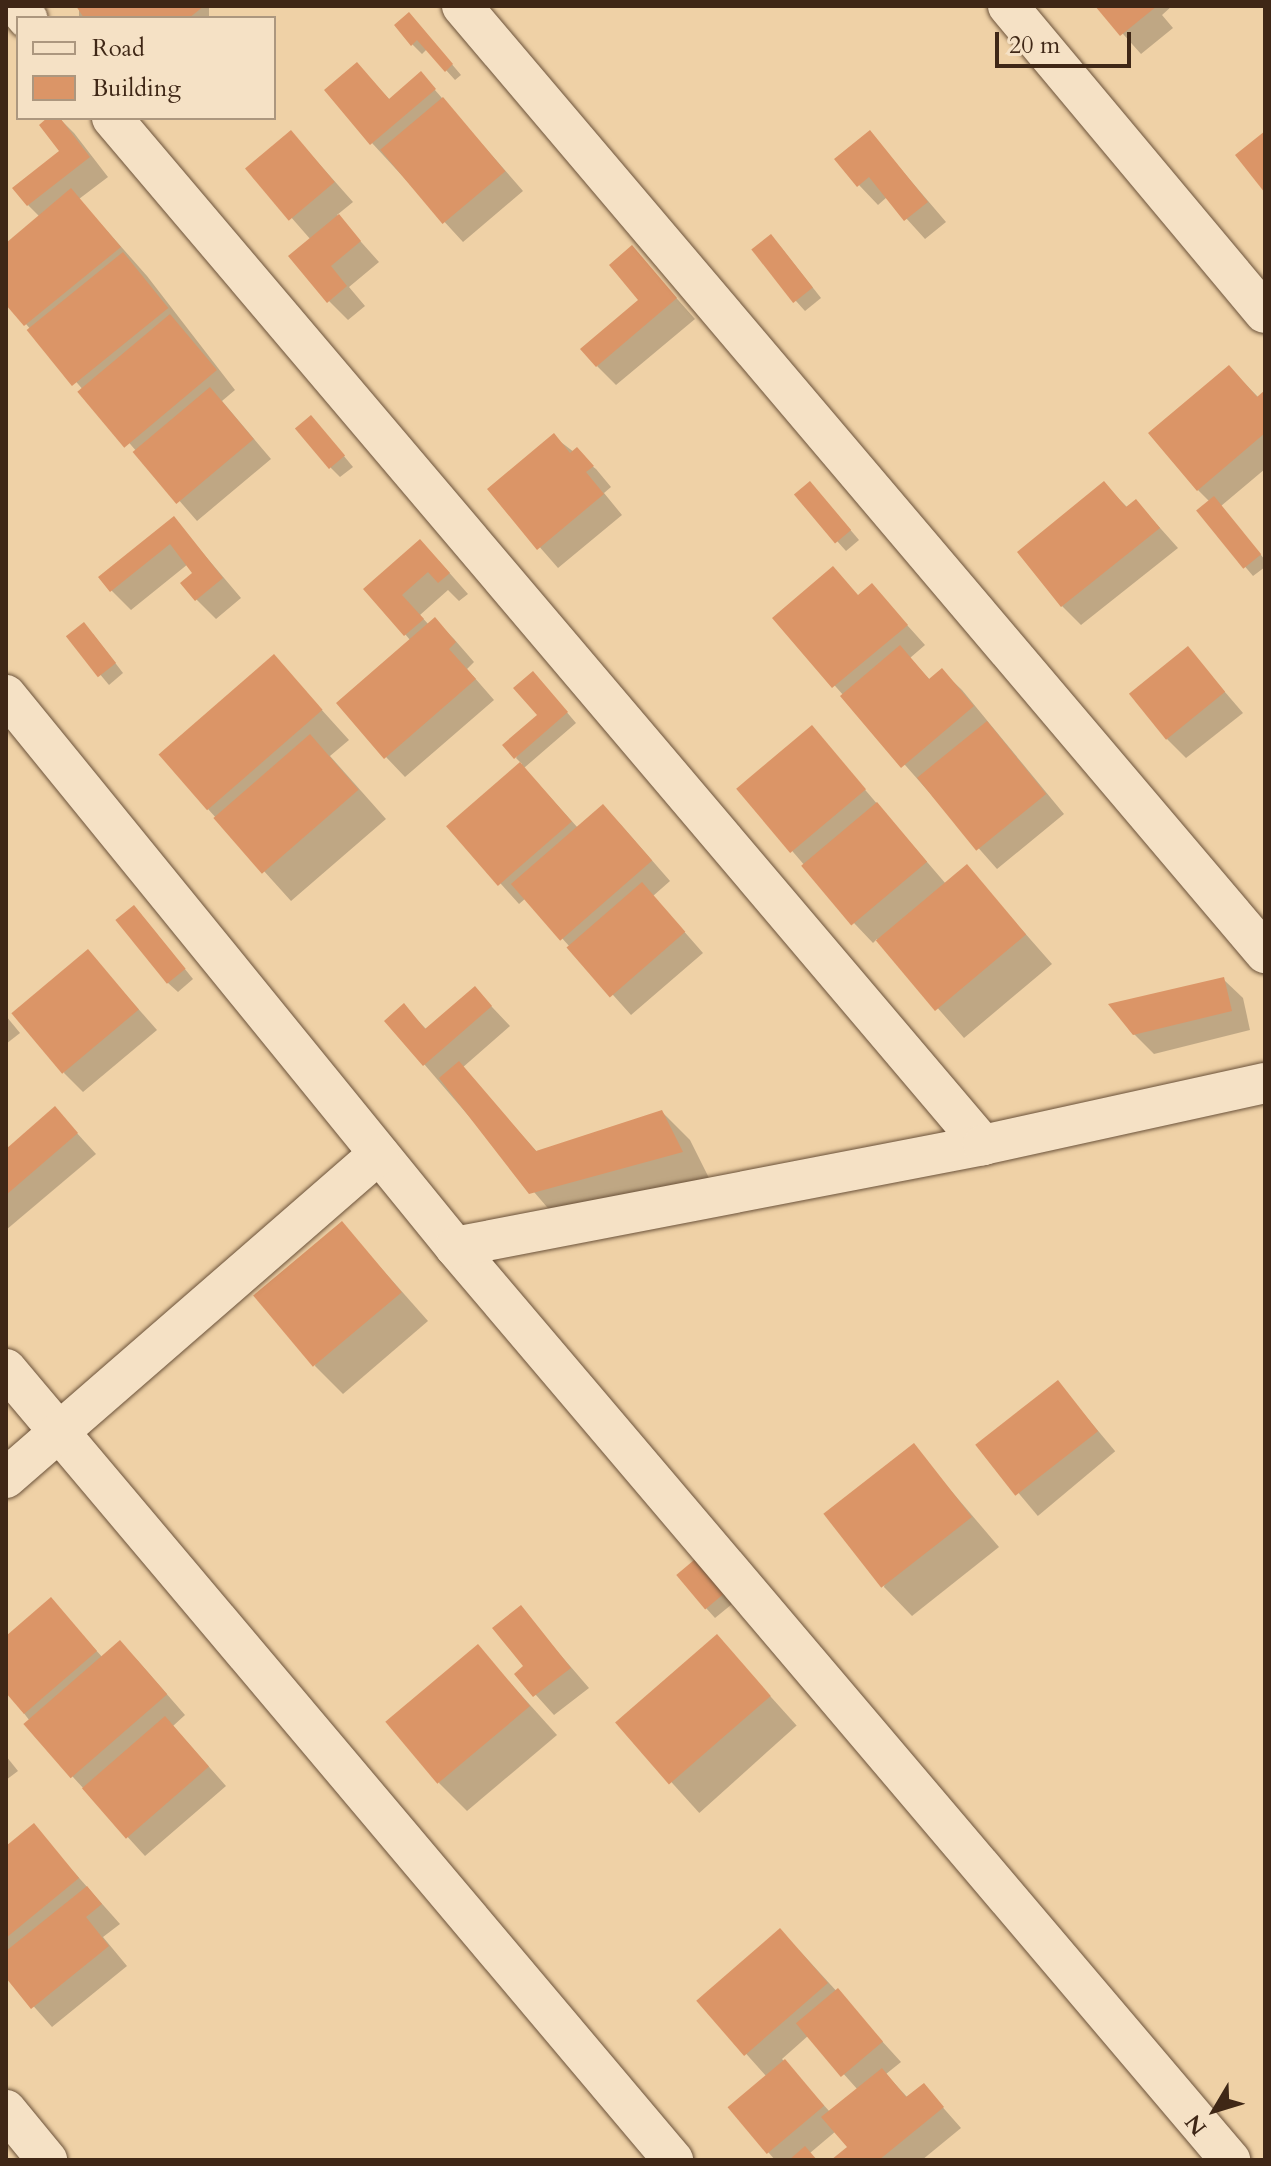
<!DOCTYPE html>
<style>
body{margin:0}
#map{position:relative;width:1271px;height:2166px;overflow:hidden;background:#efd1a6;font-family:Cardo,serif}
div>[style]{position:absolute}
.shadow>*{inset:0;background:#0003;transform-origin:0 0}
.building>*{inset:0;background:#db9567;transform-origin:0 0}
.roads{filter:drop-shadow(0 0 2px #6b523a) drop-shadow(0 0 2px #6b523a)}
.minor>*{height:40px;margin:-20px;padding:0 20px;transform-origin:20px;border-radius:20px;background:#f5e1c5}
span{translate:-50% -50%;white-space:nowrap;text-align:center;line-height:1.15;-webkit-text-stroke:8px #f5e1c5;paint-order:stroke}
.frame{position:absolute;inset:0;border:8px solid #3f2716;pointer-events:none}
.legend{position:absolute;left:16px;top:16px;width:260px;height:104px;box-sizing:border-box;background:#f5e1c5;border:2px solid #ac977f;margin:0;padding:10px 14px;list-style:none;font-size:24px;color:#3f2716}
.legend li{display:flex;align-items:center;gap:16px;height:40px}
.legend b{width:40px;border:2px solid #ac977f}
.north{position:absolute;left:1175px;top:2070px;width:80px;height:80px;-webkit-text-stroke:6px #f5e1c5;paint-order:stroke;rotate:232deg;font-size:22px;font-weight:700;line-height:32px;text-align:center;color:#3f2716}
.north::after{content:'';display:block;margin:auto;width:28px;height:36px;background:#3f2716;clip-path:polygon(50% 0,100% 100%,50% 72%,0 100%)}
.scale{position:absolute;left:995px;top:32px;width:136px;height:36px;box-sizing:border-box;border:4px solid #3f2716;border-top:0;padding-left:10px;font-size:24px;line-height:28px;white-space:nowrap;color:#3f2716;-webkit-text-stroke:6px #f5e1c5;paint-order:stroke}
</style>
<div id="map">
<div class="shadow">
<div style="left:79px;top:6px;width:130px;height:14px"></div>
<div style="clip-path:polygon(1098px 6px,1172px 6px,1162px 15px,1173px 28px,1141px 54px)"></div>
<div style="clip-path:polygon(418px 24px,461px 75px,455px 80px,427px 49px,422px 54px,412px 44px)"></div>
<div style="clip-path:polygon(357px 64px,390px 100px,421px 74px,523px 191px,463px 242px,372px 143px)"></div>
<div style="clip-path:polygon(50px 118px,59px 118px,74px 133px,108px 177px,79px 199px,147px 276px,235px 390px,222px 401px,271px 459px,197px 521px,6px 301px,6px 245px,40px 217px,28px 205px,62px 152px)"></div>
<div style="clip-path:polygon(291px 132px,353px 202px,337px 215px,379px 262px,349px 287px,365px 306px,348px 320px,329px 301px,311px 240px,248px 168px)"></div>
<div style="clip-path:polygon(870px 133px,946px 222px,925px 239px,887px 197px,878px 205px,859px 185px)"></div>
<div style="clip-path:polygon(780px 246px,821px 298px,805px 311px,796px 301px)"></div>
<div style="clip-path:polygon(632px 248px,695px 319px,616px 385px,597px 366px,641px 300px)"></div>
<div style="clip-path:polygon(1229px 367px,1259px 398px,1265px 393px,1265px 469px,1221px 506px,1265px 560px,1265px 567px,1253px 576px,1198px 511px,1210px 502px,1198px 490px)"></div>
<div style="clip-path:polygon(320px 427px,353px 467px,340px 477px,331px 468px)"></div>
<div style="clip-path:polygon(553px 436px,596px 469px,611px 487px,604px 493px,622px 515px,558px 568px,490px 490px)"></div>
<div style="clip-path:polygon(1104px 484px,1128px 508px,1136px 501px,1178px 548px,1081px 625px,1062px 606px)"></div>
<div style="clip-path:polygon(819px 493px,859px 540px,846px 551px,837px 541px)"></div>
<div style="clip-path:polygon(174px 519px,241px 598px,216px 619px,196px 599px,195px 573px,188px 564px,131px 610px,111px 590px)"></div>
<div style="clip-path:polygon(439px 561px,468px 594px,459px 601px,448px 590px,420px 615px,429px 625px,435px 620px,454px 639px,474px 662px,467px 669px,494px 700px,405px 777px,386px 757px,411px 641px,366px 589px)"></div>
<div style="clip-path:polygon(872px 586px,925px 645px,910px 658px,931px 681px,942px 671px,962px 690px,1064px 814px,997px 869px,775px 618px,859px 597px)"></div>
<div style="clip-path:polygon(93px 634px,123px 673px,109px 685px,68px 636px)"></div>
<div style="clip-path:polygon(1188px 649px,1243px 713px,1186px 758px,1167px 739px)"></div>
<div style="clip-path:polygon(273px 656px,349px 740px,330px 756px,386px 819px,291px 901px,208px 809px)"></div>
<div style="clip-path:polygon(542px 683px,576px 723px,524px 768px,578px 828px,603px 807px,622px 826px,670px 881px,653px 896px,703px 953px,631px 1015px,526px 898px,519px 904px,449px 826px,522px 764px,516px 758px,539px 715px)"></div>
<div style="clip-path:polygon(812px 728px,946px 884px,967px 867px,1052px 964px,964px 1038px,877px 939px,873px 943px,854px 923px,739px 789px)"></div>
<div style="clip-path:polygon(143px 917px,193px 979px,178px 992px,168px 983px)"></div>
<div style="clip-path:polygon(88px 952px,157px 1030px,83px 1092px,64px 1073px)"></div>
<div style="clip-path:polygon(1223px 979px,1243px 998px,1250px 1030px,1154px 1054px,1134px 1034px)"></div>
<div style="clip-path:polygon(475px 989px,510px 1026px,462px 1068px,538px 1153px,662px 1112px,690px 1140px,710px 1180px,559px 1221px,424px 1064px,404px 1006px,427px 1030px)"></div>
<div style="clip-path:polygon(6px 1016px,20px 1033px,6px 1044px)"></div>
<div style="clip-path:polygon(55px 1109px,96px 1154px,6px 1230px,6px 1151px)"></div>
<div style="clip-path:polygon(342px 1224px,428px 1321px,343px 1394px,315px 1366px)"></div>
<div style="left:1058px;top:1383px;width:89px;height:101px;rotate:50deg"></div>
<div style="clip-path:polygon(913px 1446px,999px 1547px,912px 1616px,884px 1587px)"></div>
<div style="clip-path:polygon(700px 1557px,737px 1600px,715px 1618px,706px 1608px)"></div>
<div style="clip-path:polygon(51px 1600px,103px 1658px,120px 1643px,139px 1662px,185px 1715px,173px 1726px,226px 1786px,145px 1856px,73px 1777px,6px 1690px,6px 1639px)"></div>
<div style="clip-path:polygon(520px 1608px,589px 1688px,554px 1715px,517px 1674px,526px 1667px)"></div>
<div style="left:717px;top:1637px;width:119px;height:131px;rotate:48deg"></div>
<div style="clip-path:polygon(478px 1647px,557px 1735px,467px 1811px,439px 1783px)"></div>
<div style="clip-path:polygon(6px 1756px,18px 1771px,6px 1780px)"></div>
<div style="clip-path:polygon(33px 1826px,120px 1924px,103px 1937px,127px 1966px,52px 2027px,6px 1975px,6px 1848px)"></div>
<div style="clip-path:polygon(evenodd,799px 1950px,901px 2062px,886px 2074px,908px 2098px,924px 2086px,961px 2128px,922px 2160px,834px 2160px,850px 2147px,836px 2131px,810px 2153px,816px 2160px,775px 2160px,730px 2108px,767px 2077px,699px 2001px,799px 1950px,809px 2035px,858px 2090px,830px 2112px,782px 2059px,809px 2035px)"></div>
</div>
<div class="building">
<div style="clip-path:polygon(76px 6px,204px 6px,189px 18px,84px 18px)"></div>
<div style="clip-path:polygon(1095px 6px,1157px 6px,1120px 36px)"></div>
<div style="clip-path:polygon(409px 12px,453px 64px,445px 72px,417px 40px,411px 46px,394px 25px)"></div>
<div style="clip-path:polygon(357px 62px,389px 99px,421px 71px,436px 89px,370px 145px,324px 90px)"></div>
<div style="left:443px;top:97px;width:97px;height:82px;rotate:50deg"></div>
<div style="clip-path:polygon(47px 118px,60px 118px,90px 157px,27px 206px,12px 188px,59px 151px,39px 125px)"></div>
<div style="left:291px;top:130px;width:68px;height:60px;rotate:50deg"></div>
<div style="clip-path:polygon(870px 130px,928px 202px,904px 221px,869px 177px,857px 187px,834px 159px)"></div>
<div style="clip-path:polygon(1265px 131px,1265px 193px,1235px 155px)"></div>
<div style="clip-path:polygon(71px 188px,121px 247px,24px 326px,6px 305px,6px 243px)"></div>
<div style="clip-path:polygon(339px 214px,361px 241px,331px 266px,347px 286px,327px 303px,288px 256px)"></div>
<div style="left:771px;top:234px;width:68px;height:25px;rotate:52deg"></div>
<div style="clip-path:polygon(632px 245px,677px 298px,596px 367px,580px 349px,638px 300px,609px 265px)"></div>
<div style="left:123px;top:252px;width:72px;height:124px;rotate:51deg"></div>
<div style="left:170px;top:314px;width:73px;height:121px;rotate:50deg"></div>
<div style="clip-path:polygon(1229px 365px,1257px 397px,1265px 390px,1265px 433px,1197px 491px,1148px 433px)"></div>
<div style="left:210px;top:387px;width:68px;height:101px;rotate:50deg"></div>
<div style="left:311px;top:415px;width:53px;height:21px;rotate:50deg"></div>
<div style="clip-path:polygon(554px 433px,570px 453px,577px 447px,594px 466px,586px 472px,604px 494px,537px 550px,487px 489px)"></div>
<div style="left:810px;top:481px;width:64px;height:21px;rotate:50deg"></div>
<div style="clip-path:polygon(1104px 481px,1126px 507px,1136px 499px,1160px 528px,1061px 607px,1017px 552px)"></div>
<div style="left:1214px;top:496px;width:75px;height:23px;rotate:51deg"></div>
<div style="clip-path:polygon(174px 516px,223px 578px,195px 601px,180px 583px,192px 573px,170px 544px,110px 592px,98px 577px)"></div>
<div style="clip-path:polygon(420px 539px,450px 573px,438px 583px,428px 572px,402px 595px,424px 619px,404px 636px,363px 589px)"></div>
<div style="clip-path:polygon(833px 566px,858px 595px,872px 583px,908px 625px,832px 688px,772px 618px)"></div>
<div style="clip-path:polygon(435px 617px,456px 642px,449px 649px,476px 679px,384px 759px,336px 703px)"></div>
<div style="left:84px;top:622px;width:52px;height:23px;rotate:52deg"></div>
<div style="clip-path:polygon(900px 645px,929px 679px,942px 668px,974px 706px,901px 768px,840px 696px)"></div>
<div style="left:1188px;top:646px;width:59px;height:76px;rotate:51deg"></div>
<div style="left:274px;top:654px;width:74px;height:153px;rotate:49deg"></div>
<div style="clip-path:polygon(533px 671px,568px 712px,514px 759px,502px 745px,537px 715px,513px 688px)"></div>
<div style="left:987px;top:721px;width:94px;height:90px;rotate:51deg"></div>
<div style="left:812px;top:725px;width:84px;height:99px;rotate:50deg"></div>
<div style="left:310px;top:734px;width:74px;height:128px;rotate:49deg"></div>
<div style="left:520px;top:762px;width:79px;height:98px;rotate:49deg"></div>
<div style="left:877px;top:802px;width:78px;height:99px;rotate:50deg"></div>
<div style="left:603px;top:804px;width:75px;height:122px;rotate:49deg"></div>
<div style="left:967px;top:864px;width:92px;height:119px;rotate:50deg"></div>
<div style="left:642px;top:882px;width:66px;height:100px;rotate:49deg"></div>
<div style="left:134px;top:905px;width:82px;height:24px;rotate:51deg"></div>
<div style="left:88px;top:949px;width:79px;height:100px;rotate:50deg"></div>
<div style="clip-path:polygon(1224px 977px,1232px 1011px,1133px 1035px,1108px 1004px)"></div>
<div style="clip-path:polygon(475px 986px,492px 1006px,423px 1066px,384px 1021px,404px 1003px,425px 1029px)"></div>
<div style="clip-path:polygon(459px 1061px,536px 1151px,662px 1110px,683px 1152px,529px 1194px,439px 1078px)"></div>
<div style="clip-path:polygon(55px 1106px,78px 1133px,6px 1195px,6px 1149px)"></div>
<div style="left:342px;top:1221px;width:93px;height:116px;rotate:50deg"></div>
<div style="left:1058px;top:1380px;width:65px;height:105px;rotate:52deg"></div>
<div style="left:914px;top:1443px;width:94px;height:115px;rotate:52deg"></div>
<div style="left:700px;top:1555px;width:45px;height:31px;rotate:50deg"></div>
<div style="clip-path:polygon(51px 1597px,97px 1651px,24px 1714px,6px 1693px,6px 1636px)"></div>
<div style="clip-path:polygon(521px 1605px,571px 1668px,533px 1697px,514px 1674px,523px 1666px,492px 1628px)"></div>
<div style="left:717px;top:1634px;width:82px;height:135px;rotate:49deg"></div>
<div style="left:120px;top:1640px;width:72px;height:128px;rotate:49deg"></div>
<div style="left:478px;top:1644px;width:81px;height:121px;rotate:50deg"></div>
<div style="left:165px;top:1716px;width:67px;height:110px;rotate:49deg"></div>
<div style="clip-path:polygon(34px 1823px,79px 1878px,6px 1938px,6px 1846px)"></div>
<div style="clip-path:polygon(87px 1886px,102px 1904px,86px 1917px,109px 1946px,31px 2009px,6px 1978px,6px 1951px)"></div>
<div style="left:780px;top:1928px;width:73px;height:111px;rotate:49deg"></div>
<div style="left:838px;top:1988px;width:70px;height:55px;rotate:50deg"></div>
<div style="left:785px;top:2059px;width:61px;height:75px;rotate:50deg"></div>
<div style="clip-path:polygon(882px 2068px,906px 2097px,924px 2083px,944px 2107px,879px 2160px,831px 2160px,847px 2147px,821px 2117px)"></div>
<div style="clip-path:polygon(805px 2146px,817px 2160px,789px 2160px)"></div>
</div>
<div class="roads">
<div class="minor">
<div style="left:17px;top:6px;width:16px;rotate:50deg"></div>
<div style="left:462px;top:6px;width:1242px;rotate:49.7deg"></div>
<div style="left:1008px;top:6px;width:400px;rotate:50.1deg"></div>
<div style="left:112px;top:118px;width:1347px;rotate:49.7deg"></div>
<div style="left:6px;top:695px;width:712px;rotate:50.87deg"></div>
<div style="left:455px;top:1247px;width:1198px;rotate:49.67deg"></div>
<div style="left:455px;top:1247px;width:538px;rotate:-10.93deg"></div>
<div style="left:983px;top:1145px;width:289px;rotate:-12.4deg"></div>
<div style="left:6px;top:1369px;width:1035px;rotate:49.86deg"></div>
<div style="left:6px;top:1478px;width:494px;rotate:-41deg"></div>
<div style="left:6px;top:2110px;width:65px;rotate:50.6deg"></div>
</div>
</div>
<div class="frame"></div>
<ul class="legend">
<li><b style="height:10px;background:#f5e1c5"></b>Road</li>
<li><b style="height:22px;background:#db9567"></b>Building</li>
</ul>
<div class="north">N</div>
<div class="scale">20 m</div>
</div>
